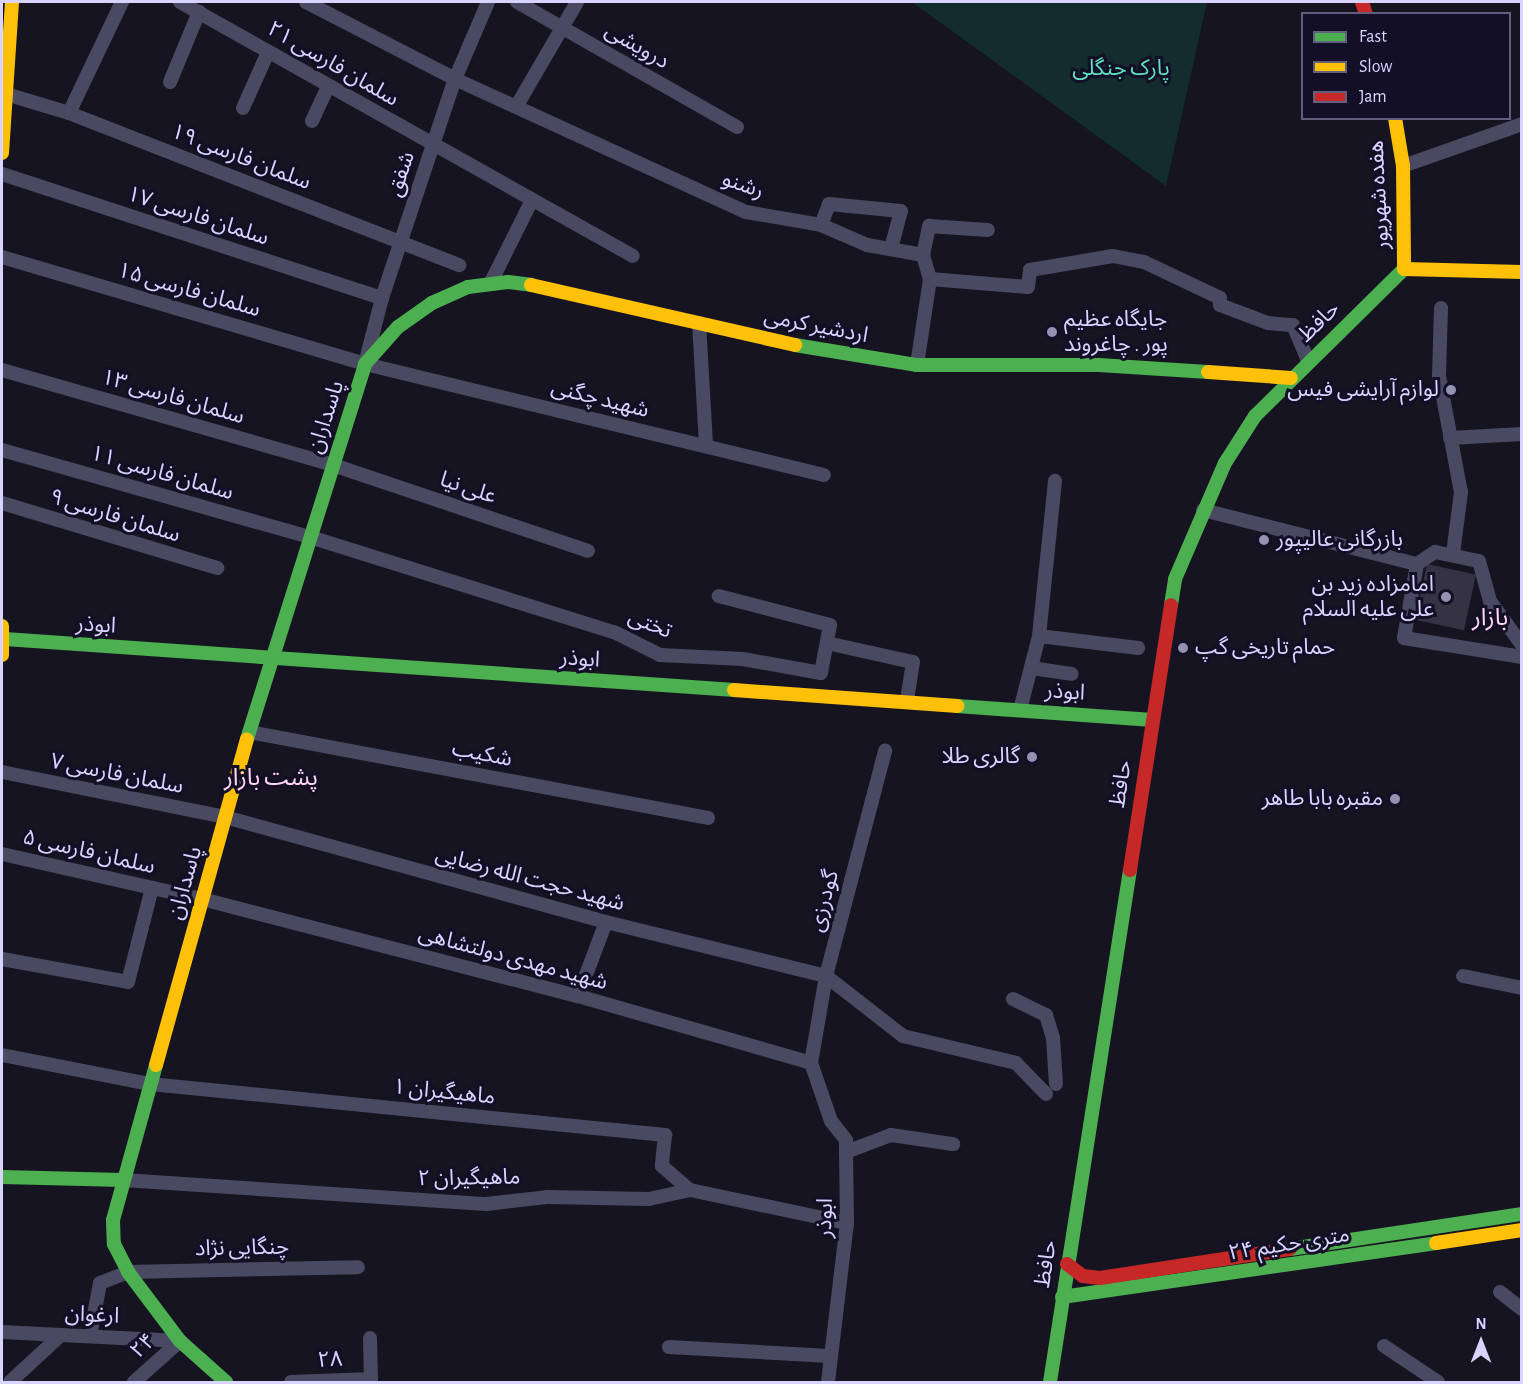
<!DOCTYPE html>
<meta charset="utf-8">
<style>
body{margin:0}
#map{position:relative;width:1523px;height:1384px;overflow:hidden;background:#161421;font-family:"Alegreya Sans","Noto Sans Arabic",sans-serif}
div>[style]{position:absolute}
.green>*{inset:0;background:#132c2d}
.building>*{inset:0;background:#343243;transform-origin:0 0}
.street>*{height:14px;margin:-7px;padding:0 7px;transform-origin:7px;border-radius:7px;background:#4a4962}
.fast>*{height:14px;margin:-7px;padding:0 7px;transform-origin:7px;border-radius:7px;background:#4caf50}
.slow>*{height:14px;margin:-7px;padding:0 7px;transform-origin:7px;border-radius:7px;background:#ffc107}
.jam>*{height:14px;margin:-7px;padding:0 7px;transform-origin:7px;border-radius:7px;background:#c62828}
.dots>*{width:16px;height:16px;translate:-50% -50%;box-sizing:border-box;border:3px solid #130f26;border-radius:50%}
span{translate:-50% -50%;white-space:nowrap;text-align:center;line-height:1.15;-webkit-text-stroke:6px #130f26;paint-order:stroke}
.street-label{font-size:22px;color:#d9d4ff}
.park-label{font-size:22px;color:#5fe0c0}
.poi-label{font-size:22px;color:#d9d4ff}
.left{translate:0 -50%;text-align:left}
.right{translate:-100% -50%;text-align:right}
.neighbourhood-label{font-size:24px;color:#ffd6f0}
.frame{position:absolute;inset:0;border:3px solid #d9d4ff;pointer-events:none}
.legend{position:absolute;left:1301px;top:12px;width:210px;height:108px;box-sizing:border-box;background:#130f26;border:2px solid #625e7d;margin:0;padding:8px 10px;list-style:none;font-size:18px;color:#d9d4ff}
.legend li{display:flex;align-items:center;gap:12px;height:30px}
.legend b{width:30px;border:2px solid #625e7d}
.north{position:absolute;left:1451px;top:1312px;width:60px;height:60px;-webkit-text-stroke:4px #130f26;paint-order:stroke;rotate:0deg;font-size:16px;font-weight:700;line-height:24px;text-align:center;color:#d9d4ff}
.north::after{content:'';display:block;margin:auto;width:21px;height:27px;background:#d9d4ff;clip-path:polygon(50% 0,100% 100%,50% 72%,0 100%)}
</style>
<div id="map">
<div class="green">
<div style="clip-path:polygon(912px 2px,1207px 2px,1166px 186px)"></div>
</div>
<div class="building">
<div style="left:1427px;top:564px;width:50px;height:57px;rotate:12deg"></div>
</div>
<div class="street">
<div style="left:180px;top:2px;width:519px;rotate:29.28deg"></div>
<div style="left:306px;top:2px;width:168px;rotate:27.3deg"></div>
<div style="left:455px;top:79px;width:320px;rotate:24.6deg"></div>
<div style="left:746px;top:212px;width:76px;rotate:9.8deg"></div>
<div style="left:821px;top:225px;width:50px;rotate:23.5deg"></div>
<div style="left:867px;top:245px;width:57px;rotate:10.1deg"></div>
<div style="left:923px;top:255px;width:25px;rotate:74deg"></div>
<div style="left:930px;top:279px;width:87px;rotate:98.6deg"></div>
<div style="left:517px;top:2px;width:253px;rotate:29.6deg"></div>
<div style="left:170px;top:82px;width:76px;rotate:-67.5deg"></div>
<div style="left:6px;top:94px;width:66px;rotate:16.8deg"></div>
<div style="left:69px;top:113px;width:419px;rotate:21.3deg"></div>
<div style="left:516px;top:107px;width:121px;rotate:-59.8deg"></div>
<div style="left:243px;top:108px;width:61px;rotate:-65.9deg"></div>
<div style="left:69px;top:113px;width:123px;rotate:-64.5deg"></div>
<div style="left:312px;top:121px;width:38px;rotate:-65deg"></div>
<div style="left:1403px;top:166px;width:126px;rotate:-19.4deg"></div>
<div style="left:2px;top:174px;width:400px;rotate:18.1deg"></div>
<div style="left:821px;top:225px;width:22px;rotate:-69deg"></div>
<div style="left:829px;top:204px;width:72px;rotate:5.6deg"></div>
<div style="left:901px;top:211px;width:39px;rotate:105deg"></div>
<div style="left:923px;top:255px;width:30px;rotate:-78deg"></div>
<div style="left:929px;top:226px;width:59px;rotate:3.9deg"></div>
<div style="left:2px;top:257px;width:378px;rotate:16.4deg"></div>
<div style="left:365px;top:364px;width:472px;rotate:13.6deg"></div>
<div style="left:930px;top:279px;width:98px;rotate:4.7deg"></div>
<div style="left:1028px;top:287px;width:17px;rotate:-83deg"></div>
<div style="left:1030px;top:270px;width:84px;rotate:-9.6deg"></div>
<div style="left:1113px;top:256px;width:32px;rotate:11deg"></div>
<div style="left:1144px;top:262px;width:84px;rotate:25.3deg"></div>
<div style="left:1220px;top:298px;width:7px;rotate:90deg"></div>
<div style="left:1220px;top:305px;width:51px;rotate:20.6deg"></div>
<div style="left:1268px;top:323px;width:25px;rotate:5deg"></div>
<div style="left:1293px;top:325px;width:39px;rotate:67deg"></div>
<div style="left:491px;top:282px;width:92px;rotate:-63.4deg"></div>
<div style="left:1441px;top:308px;width:68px;rotate:91.7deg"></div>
<div style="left:1439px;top:376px;width:118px;rotate:79.3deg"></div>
<div style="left:1461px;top:492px;width:63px;rotate:97.4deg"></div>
<div style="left:699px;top:323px;width:123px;rotate:86.7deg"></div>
<div style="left:366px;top:360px;width:64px;rotate:-75.5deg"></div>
<div style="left:382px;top:298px;width:231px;rotate:-71.6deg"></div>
<div style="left:455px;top:79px;width:84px;rotate:-66.8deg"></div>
<div style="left:2px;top:370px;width:344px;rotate:16deg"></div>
<div style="left:333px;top:465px;width:269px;rotate:18.6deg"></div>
<div style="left:1450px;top:438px;width:72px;rotate:-3.2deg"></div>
<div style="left:2px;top:450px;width:320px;rotate:15.8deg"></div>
<div style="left:310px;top:537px;width:318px;rotate:17.4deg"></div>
<div style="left:614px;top:632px;width:51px;rotate:26.6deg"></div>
<div style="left:660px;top:655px;width:83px;rotate:2.8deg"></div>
<div style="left:743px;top:659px;width:79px;rotate:10.2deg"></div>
<div style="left:821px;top:673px;width:49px;rotate:-79.4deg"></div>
<div style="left:830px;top:625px;width:115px;rotate:-165.4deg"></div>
<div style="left:2px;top:503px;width:225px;rotate:16.8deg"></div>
<div style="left:1203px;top:510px;width:221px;rotate:14.2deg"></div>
<div style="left:1417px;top:564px;width:75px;rotate:100deg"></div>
<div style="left:1404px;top:638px;width:120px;rotate:9.1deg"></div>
<div style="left:1417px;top:564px;width:22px;rotate:-34deg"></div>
<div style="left:1435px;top:552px;width:45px;rotate:11.6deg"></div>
<div style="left:1479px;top:561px;width:41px;rotate:74.6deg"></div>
<div style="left:1490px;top:601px;width:54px;rotate:54deg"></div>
<div style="left:1039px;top:636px;width:100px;rotate:6.9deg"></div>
<div style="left:827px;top:643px;width:88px;rotate:12.5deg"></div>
<div style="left:913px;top:662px;width:39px;rotate:99deg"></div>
<div style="left:1031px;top:668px;width:41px;rotate:8.3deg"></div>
<div style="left:1020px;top:710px;width:76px;rotate:-75.6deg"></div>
<div style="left:1039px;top:636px;width:156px;rotate:-84.1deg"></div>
<div style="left:249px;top:732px;width:467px;rotate:10.6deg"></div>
<div style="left:2px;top:772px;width:227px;rotate:11.4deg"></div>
<div style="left:225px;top:817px;width:395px;rotate:15.4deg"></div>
<div style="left:606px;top:922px;width:227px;rotate:13.8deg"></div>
<div style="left:826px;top:976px;width:98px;rotate:37.9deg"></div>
<div style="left:903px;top:1036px;width:116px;rotate:13.4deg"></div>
<div style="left:1016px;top:1063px;width:43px;rotate:45.9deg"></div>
<div style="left:2px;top:854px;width:205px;rotate:12.7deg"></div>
<div style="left:202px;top:899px;width:388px;rotate:14.5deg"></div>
<div style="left:578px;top:996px;width:242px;rotate:16deg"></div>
<div style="left:2px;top:959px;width:128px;rotate:10.3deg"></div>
<div style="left:128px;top:982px;width:97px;rotate:-75.7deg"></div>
<div style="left:1463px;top:976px;width:60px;rotate:11.5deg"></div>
<div style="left:578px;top:996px;width:79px;rotate:-69.3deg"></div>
<div style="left:1013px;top:999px;width:37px;rotate:26deg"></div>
<div style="left:1046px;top:1015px;width:24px;rotate:73deg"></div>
<div style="left:1053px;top:1038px;width:46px;rotate:86.3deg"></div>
<div style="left:2px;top:1055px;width:151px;rotate:11.1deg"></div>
<div style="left:150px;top:1084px;width:518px;rotate:5.66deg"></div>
<div style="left:665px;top:1135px;width:31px;rotate:96deg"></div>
<div style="left:662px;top:1166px;width:37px;rotate:41deg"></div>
<div style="left:846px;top:1152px;width:48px;rotate:-20.7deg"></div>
<div style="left:891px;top:1135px;width:63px;rotate:8.3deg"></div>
<div style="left:123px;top:1180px;width:364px;rotate:3.8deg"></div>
<div style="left:486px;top:1204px;width:61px;rotate:-6.5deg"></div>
<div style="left:547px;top:1197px;width:102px;rotate:1.1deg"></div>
<div style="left:649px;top:1199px;width:42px;rotate:-12.4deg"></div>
<div style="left:690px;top:1190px;width:160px;rotate:11.9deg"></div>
<div style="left:1500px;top:1292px;width:28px;rotate:38deg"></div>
<div style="left:2px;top:1332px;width:178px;rotate:2.9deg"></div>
<div style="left:90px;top:1336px;width:54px;rotate:-79.3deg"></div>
<div style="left:100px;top:1283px;width:30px;rotate:-21deg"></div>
<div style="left:128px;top:1272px;width:230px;rotate:-1.2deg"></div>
<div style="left:370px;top:1338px;width:44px;rotate:88.7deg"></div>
<div style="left:1384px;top:1346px;width:65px;rotate:33.7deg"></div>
<div style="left:669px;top:1347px;width:160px;rotate:3.2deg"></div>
<div style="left:10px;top:1382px;width:69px;rotate:-42.7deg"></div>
<div style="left:134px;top:1382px;width:62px;rotate:-41.7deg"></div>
<div style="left:291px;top:1382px;width:80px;rotate:-2.1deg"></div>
<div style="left:828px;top:1382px;width:160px;rotate:-83.2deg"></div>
<div style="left:847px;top:1223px;width:71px;rotate:-90.8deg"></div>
<div style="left:846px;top:1152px;width:12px;rotate:-90deg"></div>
<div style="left:846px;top:1140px;width:24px;rotate:-128deg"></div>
<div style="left:831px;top:1121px;width:61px;rotate:-109deg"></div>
<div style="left:811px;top:1063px;width:88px;rotate:-80.2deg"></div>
<div style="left:826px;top:976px;width:233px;rotate:-75.3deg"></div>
</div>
<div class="fast">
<div style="left:795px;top:345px;width:124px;rotate:9.3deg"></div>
<div style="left:917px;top:365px;width:182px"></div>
<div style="left:1099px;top:365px;width:109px;rotate:3.7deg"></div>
<div style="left:1171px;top:605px;width:26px;rotate:-81deg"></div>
<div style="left:1175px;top:579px;width:126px;rotate:-66.7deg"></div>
<div style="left:1225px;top:463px;width:56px;rotate:-57.4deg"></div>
<div style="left:1255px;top:416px;width:209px;rotate:-44.6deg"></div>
<div style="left:5px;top:639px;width:731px;rotate:4deg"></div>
<div style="left:957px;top:706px;width:196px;rotate:4.1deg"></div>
<div style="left:247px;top:739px;width:393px;rotate:-72.5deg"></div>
<div style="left:365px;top:364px;width:50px;rotate:-48.3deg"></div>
<div style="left:398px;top:327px;width:42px;rotate:-35.2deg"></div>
<div style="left:432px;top:303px;width:39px;rotate:-24deg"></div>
<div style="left:468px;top:287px;width:40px;rotate:-7.1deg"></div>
<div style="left:508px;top:282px;width:23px;rotate:7deg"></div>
<div style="left:156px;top:1065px;width:161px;rotate:105.5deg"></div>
<div style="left:113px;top:1220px;width:24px;rotate:88deg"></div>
<div style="left:114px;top:1244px;width:31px;rotate:63deg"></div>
<div style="left:128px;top:1272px;width:86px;rotate:53deg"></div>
<div style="left:180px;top:1341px;width:62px;rotate:41.7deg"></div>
<div style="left:2px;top:1177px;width:121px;rotate:1.4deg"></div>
<div style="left:1290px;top:1249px;width:235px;rotate:-8.6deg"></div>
<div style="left:1062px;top:1297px;width:378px;rotate:-8.2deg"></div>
<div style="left:1050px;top:1382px;width:518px;rotate:-81.12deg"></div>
</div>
<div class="slow">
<div style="left:1395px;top:118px;width:49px;rotate:80.5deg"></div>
<div style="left:1403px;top:166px;width:103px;rotate:89.4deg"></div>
<div style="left:2px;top:153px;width:151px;rotate:-86.2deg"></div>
<div style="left:1404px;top:269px;width:118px;rotate:1.5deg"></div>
<div style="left:531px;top:285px;width:271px;rotate:12.8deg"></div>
<div style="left:1208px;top:372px;width:83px;rotate:4.1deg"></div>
<div style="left:2px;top:626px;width:29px;rotate:90deg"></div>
<div style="left:734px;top:690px;width:224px;rotate:4.1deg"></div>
<div style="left:156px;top:1065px;width:338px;rotate:-74.4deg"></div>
<div style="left:1436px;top:1243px;width:87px;rotate:-8.6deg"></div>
</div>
<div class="jam">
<div style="left:1362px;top:2px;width:13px;rotate:72deg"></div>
<div style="left:1130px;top:870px;width:268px;rotate:-81.2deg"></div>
<div style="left:1067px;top:1264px;width:20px;rotate:37deg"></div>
<div style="left:1083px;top:1276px;width:17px;rotate:7deg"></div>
<div style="left:1100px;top:1278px;width:192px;rotate:-8.7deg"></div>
</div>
<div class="dots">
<div style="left:1052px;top:332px;background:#9591b1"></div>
<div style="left:1451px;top:390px;background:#9591b1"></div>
<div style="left:1264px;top:540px;background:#9591b1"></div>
<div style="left:1446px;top:597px;background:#9591b1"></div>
<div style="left:1183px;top:648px;background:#9591b1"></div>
<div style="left:1032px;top:757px;background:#9591b1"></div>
<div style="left:1395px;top:799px;background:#9591b1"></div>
</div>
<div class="street-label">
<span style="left:637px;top:46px;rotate:30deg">درویشی</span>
<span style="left:333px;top:64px;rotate:30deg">سلمان فارسی ۲۱</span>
<span style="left:241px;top:157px;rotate:21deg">سلمان فارسی ۱۹</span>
<span style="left:401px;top:174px;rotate:-71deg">شفق</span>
<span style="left:743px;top:185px;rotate:20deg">رشنو</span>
<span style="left:1379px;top:195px;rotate:-93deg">هفده شهریور</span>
<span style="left:198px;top:216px;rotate:18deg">سلمان فارسی ۱۷</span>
<span style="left:189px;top:290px;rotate:16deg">سلمان فارسی ۱۵</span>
<span style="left:1319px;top:322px;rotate:-44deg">حافظ</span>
<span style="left:816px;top:326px;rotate:11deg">اردشیر کرمی</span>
<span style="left:173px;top:397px;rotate:16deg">سلمان فارسی ۱۳</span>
<span style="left:600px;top:399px;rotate:14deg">شهید چگنی</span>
<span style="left:326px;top:417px;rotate:-72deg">پاسداران</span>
<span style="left:162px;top:473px;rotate:16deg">سلمان فارسی ۱۱</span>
<span style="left:468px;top:488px;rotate:19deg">علی نیا</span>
<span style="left:115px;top:516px;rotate:17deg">سلمان فارسی ۹</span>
<span style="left:650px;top:624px;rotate:22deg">تختی</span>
<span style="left:96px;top:625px;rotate:4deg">ابوذر</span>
<span style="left:580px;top:659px;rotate:4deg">ابوذر</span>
<span style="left:1065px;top:692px;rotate:4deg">ابوذر</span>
<span style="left:482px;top:754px;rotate:11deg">شکیب</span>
<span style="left:117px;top:774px;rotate:11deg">سلمان فارسی ۷</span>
<span style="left:1121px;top:784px;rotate:-81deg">حافظ</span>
<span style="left:89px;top:852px;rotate:13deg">سلمان فارسی ۵</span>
<span style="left:530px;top:879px;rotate:15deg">شهید حجت الله رضایی</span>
<span style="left:185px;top:883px;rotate:-74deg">پاسداران</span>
<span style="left:824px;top:901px;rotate:-75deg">گودرزی</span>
<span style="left:513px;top:958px;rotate:15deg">شهید مهدی دولتشاهی</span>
<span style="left:444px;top:1092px;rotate:6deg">ماهیگیران ۱</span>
<span style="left:469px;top:1178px;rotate:-1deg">ماهیگیران ۲</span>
<span style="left:825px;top:1218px;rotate:-88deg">ابوذر</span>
<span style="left:1289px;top:1244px;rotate:-9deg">۲۴ متری حکیم</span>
<span style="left:242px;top:1248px;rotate:-1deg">چنگایی نژاد</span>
<span style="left:1046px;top:1264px;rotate:-81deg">حافظ</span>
<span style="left:92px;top:1315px;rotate:3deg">ارغوان</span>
<span style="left:143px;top:1346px;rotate:-42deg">۲۴</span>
<span style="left:330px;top:1360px;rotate:-3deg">۲۸</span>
</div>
<div class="park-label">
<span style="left:1121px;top:69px">پارک جنگلی</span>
</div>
<div class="poi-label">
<span class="left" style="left:1064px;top:332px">جایگاه عظیم<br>پور . چاغروند</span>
<span class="right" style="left:1439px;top:390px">لوازم آرایشی فیس</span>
<span class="left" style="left:1276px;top:540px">بازرگانی عالیپور</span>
<span class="right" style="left:1434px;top:597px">امامزاده زید بن<br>علی علیه السلام</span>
<span class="left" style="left:1195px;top:648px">حمام تاریخی گپ</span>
<span class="right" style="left:1020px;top:757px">گالری طلا</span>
<span class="right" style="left:1383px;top:799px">مقبره بابا طاهر</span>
</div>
<div class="neighbourhood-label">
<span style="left:1490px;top:619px">بازار</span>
<span style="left:271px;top:779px">پشت بازار</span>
</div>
<div class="frame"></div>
<ul class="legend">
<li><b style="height:8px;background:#4caf50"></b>Fast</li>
<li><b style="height:8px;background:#ffc107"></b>Slow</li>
<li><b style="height:8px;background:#c62828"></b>Jam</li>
</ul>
<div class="north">N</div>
</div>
